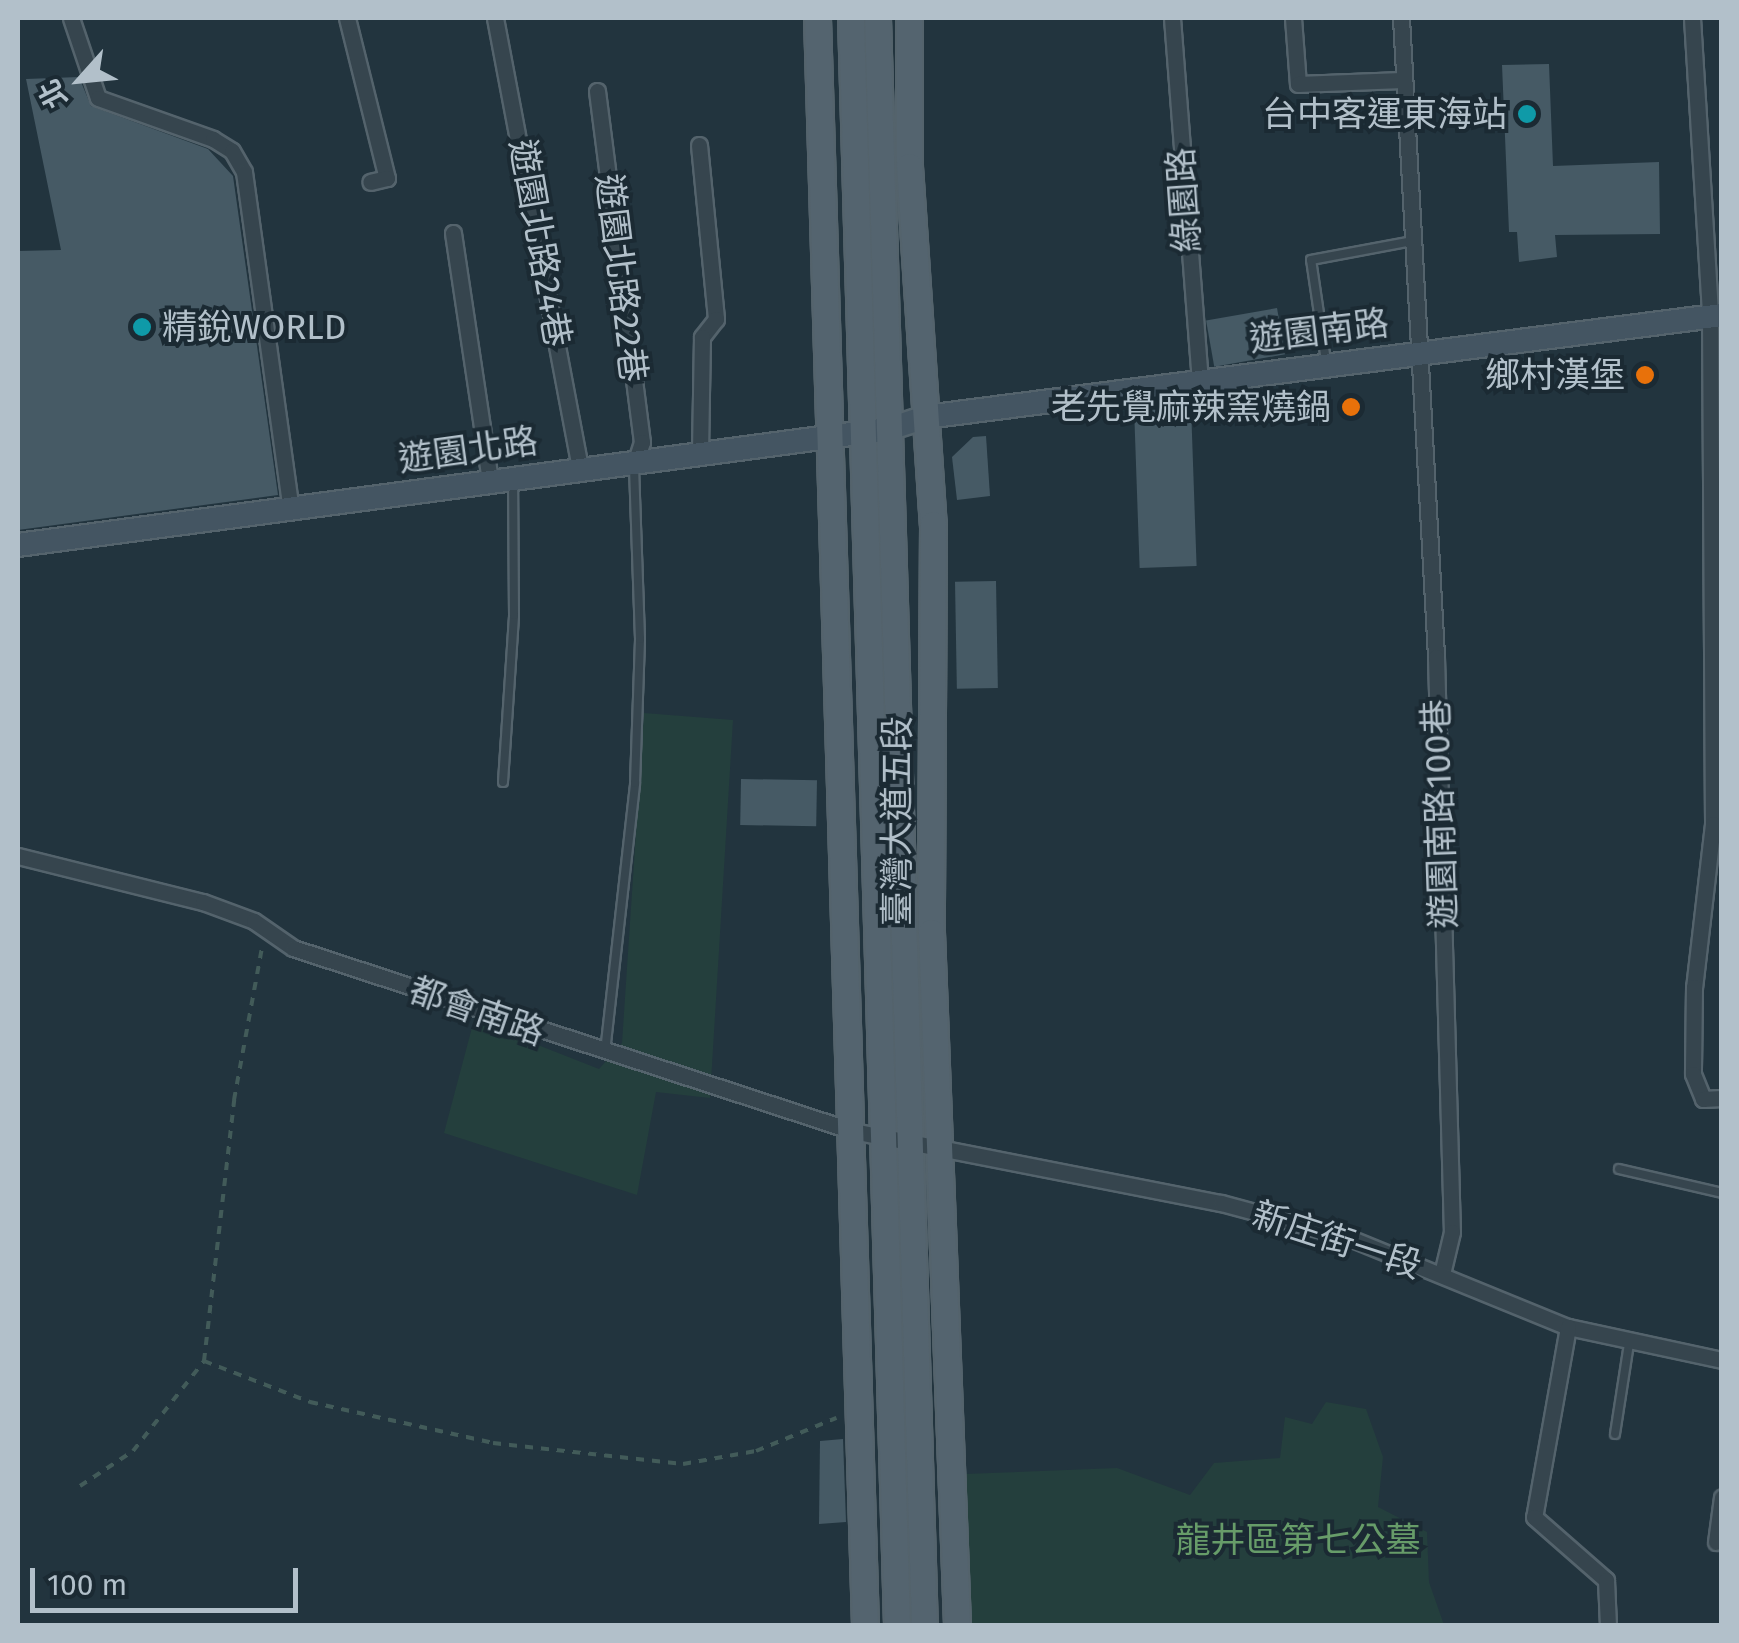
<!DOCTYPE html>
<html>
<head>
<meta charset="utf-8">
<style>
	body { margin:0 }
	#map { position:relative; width:1739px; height:1643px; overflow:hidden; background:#22343e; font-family:"Fira Sans","Noto Sans TC",sans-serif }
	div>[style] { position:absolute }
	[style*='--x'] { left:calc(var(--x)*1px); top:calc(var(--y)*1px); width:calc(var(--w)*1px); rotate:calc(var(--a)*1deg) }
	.green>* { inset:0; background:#243f3d }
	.building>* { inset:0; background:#465a65; transform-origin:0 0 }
	.path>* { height:4px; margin-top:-2px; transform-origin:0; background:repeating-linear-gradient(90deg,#425b59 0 8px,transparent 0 16px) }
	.roads { filter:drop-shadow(2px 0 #54636c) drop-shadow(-2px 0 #54636c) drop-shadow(0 2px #54636c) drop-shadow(0 -2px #54636c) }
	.lane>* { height:8px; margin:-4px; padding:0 4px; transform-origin:4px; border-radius:4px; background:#36454e }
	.street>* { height:15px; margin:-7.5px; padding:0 7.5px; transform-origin:7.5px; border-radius:7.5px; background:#36454e }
	.secondary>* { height:22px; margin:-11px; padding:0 11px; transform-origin:11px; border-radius:11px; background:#445562 }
	.primary>* { height:25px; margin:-12.5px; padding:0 12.5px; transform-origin:12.5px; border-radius:12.5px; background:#54646f }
	.dots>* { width:28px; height:28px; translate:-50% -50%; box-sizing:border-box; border:5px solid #1b2a33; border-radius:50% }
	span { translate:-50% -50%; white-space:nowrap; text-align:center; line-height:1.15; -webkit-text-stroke:8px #1b2a33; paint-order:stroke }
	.poi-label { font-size:35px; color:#b2c0ca }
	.right { translate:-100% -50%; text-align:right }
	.left { translate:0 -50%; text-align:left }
	.street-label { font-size:35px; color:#b2c0ca }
	.park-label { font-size:35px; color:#679c69 }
	.frame { position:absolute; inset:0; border:20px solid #b2c0ca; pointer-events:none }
	.north { position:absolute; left:30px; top:30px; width:100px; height:100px; -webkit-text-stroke:8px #1b2a33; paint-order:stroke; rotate:243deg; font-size:28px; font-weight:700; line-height:40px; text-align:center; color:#b2c0ca }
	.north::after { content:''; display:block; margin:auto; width:35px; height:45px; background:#b2c0ca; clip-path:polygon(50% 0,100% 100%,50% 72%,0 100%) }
	.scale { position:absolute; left:30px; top:1568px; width:268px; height:45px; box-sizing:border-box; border:5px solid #b2c0ca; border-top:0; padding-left:12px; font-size:30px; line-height:35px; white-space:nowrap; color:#b2c0ca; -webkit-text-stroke:8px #1b2a33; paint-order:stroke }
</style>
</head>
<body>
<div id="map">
	<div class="green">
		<div style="clip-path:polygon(644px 713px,733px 720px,710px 1098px,656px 1092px,637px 1195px,444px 1133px,474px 1020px,599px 1069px,622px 1043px)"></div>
		<div style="clip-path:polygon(1326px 1402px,1366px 1409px,1383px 1457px,1378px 1507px,1427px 1532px,1429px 1582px,1444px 1625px,971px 1625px,965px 1474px,1117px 1468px,1190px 1495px,1214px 1463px,1280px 1458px,1285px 1417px,1312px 1424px)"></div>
	</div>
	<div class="building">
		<div style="clip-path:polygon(1549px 64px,1553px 166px,1659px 162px,1660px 234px,1555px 235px,1557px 257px,1519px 262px,1517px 232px,1509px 232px,1502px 65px)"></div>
		<div style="clip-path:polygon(79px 77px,91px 106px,208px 149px,233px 176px,278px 495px,18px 530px,18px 251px,61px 250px,26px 79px)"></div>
		<div style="left:1277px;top:308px;width:47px;height:72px;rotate:80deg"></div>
		<div style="left:1191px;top:406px;width:160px;height:57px;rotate:88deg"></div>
		<div style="clip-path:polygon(986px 436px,990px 496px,957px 500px,952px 457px,973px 437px)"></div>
		<div style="left:996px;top:581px;width:107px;height:41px;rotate:89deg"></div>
		<div style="left:741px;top:779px;width:76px;height:46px;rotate:1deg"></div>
		<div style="clip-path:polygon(843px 1439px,846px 1522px,819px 1524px,820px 1441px)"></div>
	</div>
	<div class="path">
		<div style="--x:204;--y:1361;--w:114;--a:21.1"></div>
		<div style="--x:310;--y:1402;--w:188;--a:12.6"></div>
		<div style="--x:493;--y:1443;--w:191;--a:6.3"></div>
		<div style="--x:683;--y:1464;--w:74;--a:-10.1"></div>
		<div style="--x:756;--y:1451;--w:87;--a:-22.4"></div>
		<div style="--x:80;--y:1486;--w:64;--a:-33.4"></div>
		<div style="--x:133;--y:1451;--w:115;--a:-51.7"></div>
		<div style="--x:204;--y:1361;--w:263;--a:-83.4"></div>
		<div style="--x:234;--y:1100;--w:155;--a:-79.6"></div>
	</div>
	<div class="roads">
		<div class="lane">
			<div style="--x:1326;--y:361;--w:102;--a:-98.4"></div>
			<div style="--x:1311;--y:260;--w:104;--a:-10.6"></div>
			<div style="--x:503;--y:782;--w:167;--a:-86.2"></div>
			<div style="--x:514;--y:615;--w:133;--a:-90.4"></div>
			<div style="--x:605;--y:1052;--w:271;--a:-83.6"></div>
			<div style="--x:635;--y:783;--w:144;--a:-88"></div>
			<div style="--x:640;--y:639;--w:171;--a:-92"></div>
			<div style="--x:1619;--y:1169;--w:106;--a:13.1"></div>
			<div style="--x:1615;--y:1434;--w:91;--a:-81.2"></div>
		</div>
		<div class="street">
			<div style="--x:71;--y:18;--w:84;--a:71.4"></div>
			<div style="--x:98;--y:98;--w:122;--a:19.6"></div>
			<div style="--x:213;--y:139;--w:22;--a:32"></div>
			<div style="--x:232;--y:151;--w:24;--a:60"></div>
			<div style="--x:244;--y:172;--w:340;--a:82.1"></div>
			<div style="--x:347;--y:18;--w:165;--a:76"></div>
			<div style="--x:387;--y:178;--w:17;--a:167"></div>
			<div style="--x:495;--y:18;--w:460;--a:79.3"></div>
			<div style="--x:1172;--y:18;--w:365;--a:85.6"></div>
			<div style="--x:1293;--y:18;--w:66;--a:85.7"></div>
			<div style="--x:1298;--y:84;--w:104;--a:-2.2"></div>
			<div style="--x:1401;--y:18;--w:640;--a:86.86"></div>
			<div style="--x:1436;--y:657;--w:575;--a:88.41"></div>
			<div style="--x:1452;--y:1232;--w:43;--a:103.4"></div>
			<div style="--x:1692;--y:18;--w:299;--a:86.5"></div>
			<div style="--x:1710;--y:316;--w:508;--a:89.66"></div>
			<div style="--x:1713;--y:824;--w:164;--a:96.6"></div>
			<div style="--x:1694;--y:987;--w:87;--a:90.7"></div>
			<div style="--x:1693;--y:1074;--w:27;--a:68"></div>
			<div style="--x:1703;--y:1099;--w:19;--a:-3"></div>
			<div style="--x:597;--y:91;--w:354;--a:82.7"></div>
			<div style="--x:642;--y:442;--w:23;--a:108"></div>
			<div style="--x:699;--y:145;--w:175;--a:84.4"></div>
			<div style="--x:716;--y:319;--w:23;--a:128"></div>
			<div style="--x:702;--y:337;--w:117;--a:91"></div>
			<div style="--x:453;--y:233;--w:252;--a:81.5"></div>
			<div style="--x:18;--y:856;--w:191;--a:14"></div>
			<div style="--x:203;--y:902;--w:54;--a:20.4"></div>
			<div style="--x:254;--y:921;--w:47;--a:34.7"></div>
			<div style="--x:293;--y:948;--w:589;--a:18.1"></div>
			<div style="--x:853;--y:1131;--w:375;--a:11.1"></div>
			<div style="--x:1221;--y:1203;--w:131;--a:15.1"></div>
			<div style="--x:1347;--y:1237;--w:239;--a:22.2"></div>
			<div style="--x:1568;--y:1327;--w:157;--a:12.1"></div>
			<div style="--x:1568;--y:1327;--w:193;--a:100.1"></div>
			<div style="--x:1534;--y:1517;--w:96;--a:41.2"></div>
			<div style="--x:1606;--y:1580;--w:46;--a:87.5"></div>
			<div style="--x:1716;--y:1542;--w:45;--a:-82.4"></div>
		</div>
		<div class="secondary">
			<div style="--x:18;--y:545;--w:879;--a:-7.59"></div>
			<div style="--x:889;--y:429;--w:39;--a:-18"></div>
			<div style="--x:926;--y:417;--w:803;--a:-7.3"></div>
		</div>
		<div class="primary">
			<div style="--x:817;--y:18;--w:1609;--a:88.29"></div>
			<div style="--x:851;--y:18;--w:1609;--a:88.36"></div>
			<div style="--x:877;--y:18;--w:1609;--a:88.33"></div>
			<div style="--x:909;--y:18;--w:148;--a:90"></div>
			<div style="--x:909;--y:166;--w:359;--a:86.2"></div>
			<div style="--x:933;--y:524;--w:408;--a:90.3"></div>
			<div style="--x:931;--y:932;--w:694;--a:87.85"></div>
		</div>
	</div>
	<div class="dots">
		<div style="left:1527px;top:114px;background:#0f9aa8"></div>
		<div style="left:142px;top:327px;background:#0f9aa8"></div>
		<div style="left:1645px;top:375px;background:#e8710a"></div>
		<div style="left:1351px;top:407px;background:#e8710a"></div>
	</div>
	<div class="poi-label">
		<span class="right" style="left:1507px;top:114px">台中客運東海站</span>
		<span class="left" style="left:162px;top:327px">精銳WORLD</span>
		<span class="right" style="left:1625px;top:375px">鄉村漢堡</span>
		<span class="right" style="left:1331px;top:407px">老先覺麻辣窯燒鍋</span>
	</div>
	<div class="street-label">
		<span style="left:1184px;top:200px;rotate:-94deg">綠園路</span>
		<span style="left:540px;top:243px;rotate:80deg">遊園北路24巷</span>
		<span style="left:621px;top:278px;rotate:83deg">遊園北路22巷</span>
		<span style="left:1319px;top:331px;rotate:-7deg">遊園南路</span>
		<span style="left:468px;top:450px;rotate:-8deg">遊園北路</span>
		<span style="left:1440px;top:814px;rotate:-92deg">遊園南路100巷</span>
		<span style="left:897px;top:821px;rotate:-90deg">臺灣大道五段</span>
		<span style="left:477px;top:1011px;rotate:19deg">都會南路</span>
		<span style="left:1337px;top:1240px;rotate:18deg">新庄街一段</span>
	</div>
	<div class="park-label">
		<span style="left:1298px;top:1540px">龍井區第七公墓</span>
	</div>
	<div class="frame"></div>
	<div class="north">北</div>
	<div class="scale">100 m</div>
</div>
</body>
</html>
